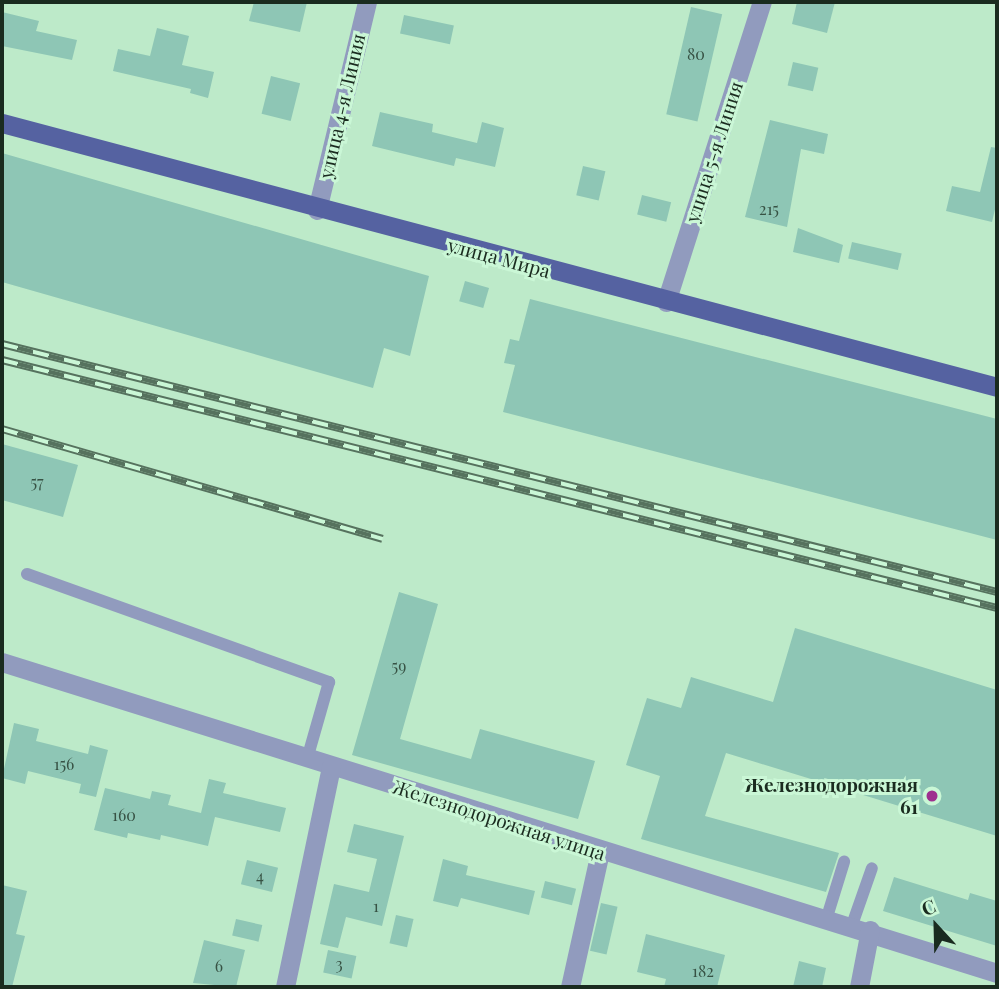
<!DOCTYPE html>
<html>
<head>
<meta charset="utf-8">
<style>
	body { margin:0 }
	#map { position:relative; width:999px; height:989px; overflow:hidden; background:#bdeac9; font-family:"Playfair Display",serif }
	div>[style] { position:absolute }
	[style*='--x'] { left:calc(var(--x)*1px); top:calc(var(--y)*1px); width:calc(var(--w)*1px); rotate:calc(var(--a)*1deg) }
	.building>* { inset:0; background:#8ec6b5; transform-origin:0 0 }
	.service>* { height:12px; margin:-6px; padding:0 6px; transform-origin:6px; border-radius:6px; background:#919bbe }
	.minor>* { height:19px; margin:-9.5px; padding:0 9.5px; transform-origin:9.5px; border-radius:9.5px; background:#919bbe }
	.tertiary>* { height:19px; margin:-9.5px; padding:0 9.5px; transform-origin:9.5px; border-radius:9.5px; background:#919bbe }
	.primary>* { height:19px; margin:-9.5px; padding:0 9.5px; transform-origin:9.5px; border-radius:9.5px; background:#5562a1 }
	.rail>* { height:8px; margin-top:-4px; transform-origin:0; background:repeating-linear-gradient(90deg,#caf7d6 0 16px,#56725e 0 32px); box-sizing:border-box; border-block:2px solid #56725e }
	.dots>* { width:19px; height:19px; translate:-50% -50%; box-sizing:border-box; border:4px solid #caf7d6; border-radius:50% }
	span { translate:-50% -50%; white-space:nowrap; text-align:center; line-height:1.15; -webkit-text-stroke:6px #caf7d6; paint-order:stroke }
	.number-label { font-size:16px; color:#375244 }
	.number-label span { -webkit-text-stroke-width:0 }
	.street-label { font-size:19px; color:#1a2b1f }
	.poi-label { font-size:19px; color:#1a2b1f; font-weight:700 }
	.right { translate:-100% -50%; text-align:right }
	.frame { position:absolute; inset:0; border:4px solid #1a2b1f; pointer-events:none }
	.north { position:absolute; left:901px; top:891px; width:70px; height:70px; -webkit-text-stroke:5px #caf7d6; paint-order:stroke; rotate:338deg; font-size:19px; font-weight:700; line-height:28px; text-align:center; color:#1a2b1f }
	.north::after { content:''; display:block; margin:auto; width:24px; height:32px; background:#1a2b1f; clip-path:polygon(50% 0,100% 100%,50% 72%,0 100%) }
</style>
</head>
<body>
<div id="map">
	<div class="building">
		<div style="clip-path:polygon(254px 2px,307px 2px,300px 32px,249px 21px)"></div>
		<div style="clip-path:polygon(797px 2px,835px 2px,827px 33px,792px 24px)"></div>
		<div style="left:691px;top:7px;width:32px;height:110px;rotate:13deg"></div>
		<div style="clip-path:polygon(2px 12px,39px 21px,36px 31px,77px 40px,72px 60px,2px 46px)"></div>
		<div style="left:404px;top:15px;width:51px;height:19px;rotate:12deg"></div>
		<div style="clip-path:polygon(157px 28px,189px 36px,182px 65px,214px 72px,208px 98px,190px 93px,191px 89px,113px 71px,118px 49px,150px 56px)"></div>
		<div style="left:793px;top:62px;width:26px;height:24px;rotate:13deg"></div>
		<div style="left:271px;top:76px;width:30px;height:39px;rotate:14deg"></div>
		<div style="clip-path:polygon(380px 112px,433px 124px,432px 132px,477px 143px,482px 122px,504px 128px,495px 167px,456px 158px,454px 166px,372px 146px)"></div>
		<div style="clip-path:polygon(770px 120px,828px 134px,824px 154px,801px 149px,787px 227px,745px 217px)"></div>
		<div style="clip-path:polygon(991px 147px,997px 148px,997px 201px,992px 222px,946px 211px,952px 186px,980px 192px)"></div>
		<div style="clip-path:polygon(2px 153px,429px 276px,410px 356px,384px 348px,373px 388px,2px 282px)"></div>
		<div style="left:583px;top:166px;width:23px;height:30px;rotate:13deg"></div>
		<div style="left:642px;top:195px;width:30px;height:20px;rotate:14deg"></div>
		<div style="clip-path:polygon(798px 228px,843px 245px,839px 263px,793px 252px)"></div>
		<div style="left:852px;top:242px;width:51px;height:17px;rotate:13deg"></div>
		<div style="left:465px;top:281px;width:25px;height:21px;rotate:16deg"></div>
		<div style="clip-path:polygon(530px 299px,997px 419px,997px 540px,503px 412px,515px 365px,504px 363px,510px 339px,519px 341px)"></div>
		<div style="clip-path:polygon(2px 444px,78px 465px,63px 517px,2px 500px)"></div>
		<div style="clip-path:polygon(399px 592px,438px 604px,400px 739px,471px 759px,480px 729px,595px 761px,578px 819px,352px 755px)"></div>
		<div style="clip-path:polygon(795px 628px,997px 690px,997px 836px,726px 753px,705px 816px,839px 853px,826px 892px,641px 839px,660px 776px,626px 765px,647px 698px,681px 708px,691px 677px,773px 702px)"></div>
		<div style="clip-path:polygon(14px 723px,39px 729px,36px 741px,88px 754px,90px 745px,108px 750px,96px 797px,79px 793px,81px 784px,28px 771px,25px 784px,2px 778px)"></div>
		<div style="clip-path:polygon(209px 779px,226px 783px,223px 793px,286px 808px,280px 832px,215px 817px,208px 846px,161px 835px,160px 840px,128px 833px,127px 838px,94px 830px,105px 788px,150px 799px,152px 791px,171px 795px,168px 805px,201px 813px)"></div>
		<div style="clip-path:polygon(354px 824px,404px 836px,382px 926px,346px 917px,338px 948px,320px 944px,334px 884px,369px 892px,377px 859px,347px 852px)"></div>
		<div style="clip-path:polygon(443px 859px,468px 866px,466px 875px,535px 891px,529px 915px,461px 898px,458px 907px,433px 901px)"></div>
		<div style="left:247px;top:860px;width:32px;height:25px;rotate:14deg"></div>
		<div style="clip-path:polygon(894px 877px,968px 900px,970px 893px,997px 901px,997px 946px,883px 911px)"></div>
		<div style="left:545px;top:881px;width:32px;height:17px;rotate:14deg"></div>
		<div style="clip-path:polygon(2px 885px,27px 891px,16px 934px,25px 936px,12px 987px,2px 987px)"></div>
		<div style="left:601px;top:903px;width:17px;height:49px;rotate:13deg"></div>
		<div style="left:396px;top:915px;width:18px;height:29px;rotate:13deg"></div>
		<div style="left:236px;top:919px;width:27px;height:17px;rotate:13deg"></div>
		<div style="clip-path:polygon(646px 934px,725px 955px,717px 987px,664px 987px,666px 979px,637px 972px)"></div>
		<div style="clip-path:polygon(204px 940px,245px 950px,236px 987px,193px 983px)"></div>
		<div style="left:328px;top:950px;width:29px;height:23px;rotate:12deg"></div>
		<div style="clip-path:polygon(799px 961px,826px 968px,822px 987px,793px 987px)"></div>
	</div>
	<div class="service">
		<div style="--x:27;--y:574;--w:321;--a:19.7"></div>
		<div style="--x:329;--y:682;--w:80;--a:105.9"></div>
		<div style="--x:827;--y:917;--w:58;--a:-72.8"></div>
		<div style="--x:852;--y:925;--w:60;--a:-70.7"></div>
	</div>
	<div class="minor">
		<div style="--x:317;--y:210;--w:214;--a:-76.5"></div>
		<div style="--x:666;--y:302;--w:315;--a:-72.3"></div>
		<div style="--x:2;--y:662;--w:1042;--a:17.36"></div>
		<div style="--x:285;--y:987;--w:226;--a:-78.2"></div>
		<div style="--x:570;--y:987;--w:138;--a:-77.5"></div>
	</div>
	<div class="tertiary">
		<div style="--x:859;--y:987;--w:58;--a:-79.1"></div>
	</div>
	<div class="primary">
		<div style="--x:2;--y:123;--w:1029;--a:14.86"></div>
	</div>
	<div class="rail">
		<div style="--x:2;--y:344;--w:1025;--a:14"></div>
		<div style="--x:2;--y:360;--w:1025;--a:14"></div>
		<div style="--x:2;--y:429;--w:396;--a:16.1"></div>
	</div>
	<div class="dots">
		<div style="left:932px;top:796px;background:#9e308f"></div>
	</div>
	<div class="number-label">
		<span style="left:696px;top:54px">80</span>
		<span style="left:769px;top:209px">215</span>
		<span style="left:37px;top:482px">57</span>
		<span style="left:399px;top:666px">59</span>
		<span style="left:64px;top:764px">156</span>
		<span style="left:124px;top:815px">160</span>
		<span style="left:260px;top:876px">4</span>
		<span style="left:376px;top:906px">1</span>
		<span style="left:339px;top:964px">3</span>
		<span style="left:219px;top:966px">6</span>
		<span style="left:703px;top:971px">182</span>
	</div>
	<div class="street-label">
		<span style="left:342px;top:106px;rotate:-77deg">улица 4-я Линия</span>
		<span style="left:714px;top:152px;rotate:-72deg">улица 5-я Линия</span>
		<span style="left:499px;top:258px;rotate:15deg">улица Мира</span>
		<span style="left:499px;top:820px;rotate:18deg">Железнодорожная улица</span>
	</div>
	<div class="poi-label">
		<span class="right" style="left:918px;top:796px">Железнодорожная<br>61</span>
	</div>
	<div class="frame"></div>
	<div class="north">С</div>
</div>
</body>
</html>
